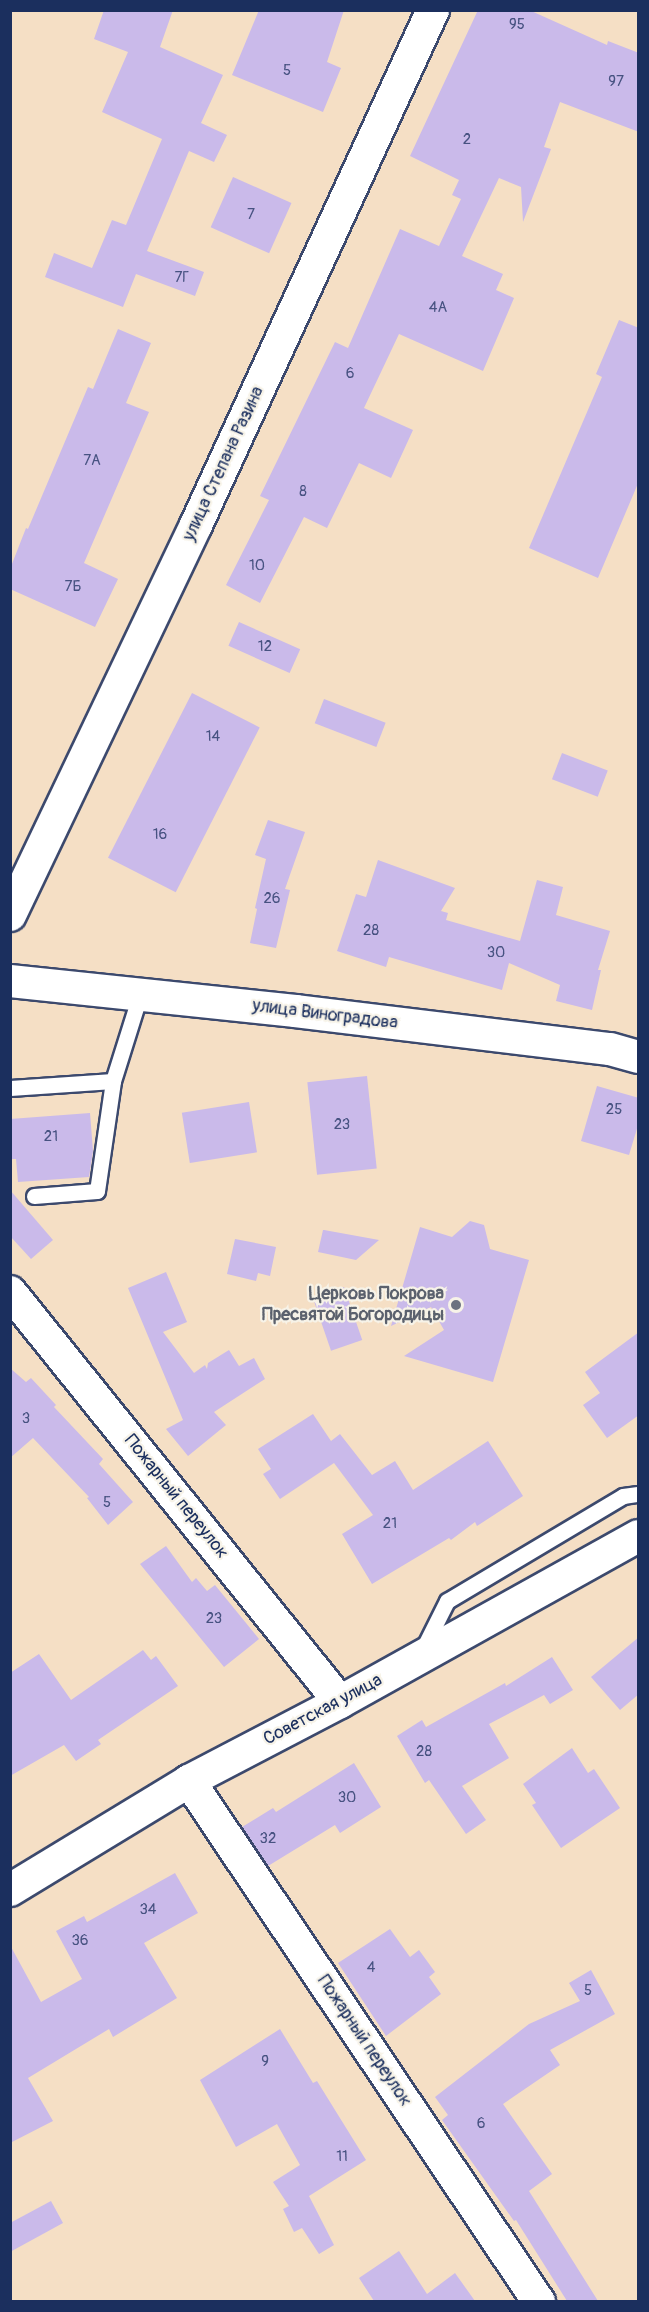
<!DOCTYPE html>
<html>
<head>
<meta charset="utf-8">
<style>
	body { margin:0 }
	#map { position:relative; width:649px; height:2312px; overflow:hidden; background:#f5dfc5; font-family:Pangolin,sans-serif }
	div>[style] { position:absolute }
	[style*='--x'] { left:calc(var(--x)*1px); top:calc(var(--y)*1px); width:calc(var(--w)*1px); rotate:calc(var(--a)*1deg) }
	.building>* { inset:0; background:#cabaea; transform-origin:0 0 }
	.roads { filter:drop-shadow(2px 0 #3c496d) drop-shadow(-2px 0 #3c496d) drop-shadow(0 2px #3c496d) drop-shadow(0 -2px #3c496d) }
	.service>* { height:15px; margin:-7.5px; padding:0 7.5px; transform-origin:7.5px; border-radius:7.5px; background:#fff }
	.minor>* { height:32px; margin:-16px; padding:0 16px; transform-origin:16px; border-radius:16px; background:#fff }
	.dots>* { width:16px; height:16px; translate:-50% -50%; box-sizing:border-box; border:3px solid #f7f3e8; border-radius:50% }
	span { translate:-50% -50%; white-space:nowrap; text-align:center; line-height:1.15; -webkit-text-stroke:4.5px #f7f3e8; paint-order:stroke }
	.number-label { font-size:15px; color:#475281 }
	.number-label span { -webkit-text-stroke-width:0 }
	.street-label { font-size:18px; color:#1b2f5e }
	.worship-label { font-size:18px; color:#5b616d; font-weight:700 }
	.right { translate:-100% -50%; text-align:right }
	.frame { position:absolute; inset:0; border:12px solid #1b2f5e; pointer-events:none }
</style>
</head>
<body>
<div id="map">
	<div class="building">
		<div style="clip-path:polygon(104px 10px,173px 10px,160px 47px,223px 75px,201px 123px,227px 135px,214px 162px,189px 151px,147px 251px,204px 272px,195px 296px,136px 274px,123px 307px,45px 277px,54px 253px,92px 268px,112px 220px,126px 225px,162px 139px,102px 112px,128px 52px,94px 39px)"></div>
		<div style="clip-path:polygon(259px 10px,344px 10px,327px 62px,341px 68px,323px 112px,232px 75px)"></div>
		<div style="clip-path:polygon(478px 10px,529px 10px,607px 45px,608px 41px,639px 53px,639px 132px,560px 102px,544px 147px,551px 149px,523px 222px,521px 187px,499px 178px,462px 256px,503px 274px,496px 290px,514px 298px,483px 371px,399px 334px,364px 408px,413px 430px,391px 478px,359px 463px,327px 528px,304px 517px,260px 603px,226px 585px,269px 500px,260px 496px,335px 342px,348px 348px,400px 229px,439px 246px,461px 199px,452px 195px,459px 180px,410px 156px)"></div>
		<div style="left:233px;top:177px;width:64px;height:55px;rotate:24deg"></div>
		<div style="clip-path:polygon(619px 320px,639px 328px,639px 481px,598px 578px,529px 548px,602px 377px,596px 374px)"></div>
		<div style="clip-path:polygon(118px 329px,151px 343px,126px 403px,149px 412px,84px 563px,118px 579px,95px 627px,10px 589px,10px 569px,26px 528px,28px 529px,88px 387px,93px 389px)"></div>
		<div style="left:239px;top:622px;width:67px;height:26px;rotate:24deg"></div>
		<div style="left:192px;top:693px;width:76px;height:185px;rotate:27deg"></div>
		<div style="left:324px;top:699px;width:66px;height:26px;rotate:21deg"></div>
		<div style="left:562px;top:753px;width:49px;height:28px;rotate:21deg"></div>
		<div style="clip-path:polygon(268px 820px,305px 832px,285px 889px,290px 890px,276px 948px,250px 943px,257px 909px,255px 908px,266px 859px,255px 855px)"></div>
		<div style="clip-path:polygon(378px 860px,455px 888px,441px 911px,448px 913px,446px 920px,520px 941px,537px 880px,563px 887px,556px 915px,610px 931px,598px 970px,601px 970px,592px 1010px,556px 1001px,560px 985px,509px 963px,502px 990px,389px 957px,386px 967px,337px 951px,356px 894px,366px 897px)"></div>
		<div style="left:367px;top:1076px;width:93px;height:60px;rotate:84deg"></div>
		<div style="clip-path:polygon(597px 1086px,639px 1098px,639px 1122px,629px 1155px,581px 1141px)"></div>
		<div style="left:249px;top:1102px;width:51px;height:68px;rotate:81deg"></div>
		<div style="clip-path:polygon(90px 1113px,93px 1151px,89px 1177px,18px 1182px,16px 1159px,10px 1159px,10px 1119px)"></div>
		<div style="clip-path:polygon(10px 1190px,53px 1240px,31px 1259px,10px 1236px)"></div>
		<div style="clip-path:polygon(470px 1221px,484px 1225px,490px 1249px,529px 1260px,493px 1382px,404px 1356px,444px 1330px,431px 1307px,391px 1326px,420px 1227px,452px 1237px)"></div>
		<div style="clip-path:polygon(323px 1230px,324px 1230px,379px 1240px,356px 1260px,318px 1252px)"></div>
		<div style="clip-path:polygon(235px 1239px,276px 1247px,270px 1276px,258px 1273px,256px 1281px,227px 1274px)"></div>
		<div style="clip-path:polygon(166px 1272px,187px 1322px,163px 1332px,194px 1373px,205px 1365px,207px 1369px,208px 1363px,229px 1350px,239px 1366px,254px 1358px,265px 1379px,214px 1412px,226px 1425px,188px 1456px,166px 1429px,183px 1420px,128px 1288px)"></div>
		<div style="left:344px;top:1287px;width:56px;height:33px;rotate:71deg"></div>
		<div style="clip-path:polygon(639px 1332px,639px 1415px,607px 1438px,583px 1405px,600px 1393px,585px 1372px)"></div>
		<div style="clip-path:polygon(10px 1368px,26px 1382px,31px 1378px,56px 1405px,54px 1407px,103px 1459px,99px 1464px,133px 1502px,108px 1525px,87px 1498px,89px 1497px,33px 1438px,10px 1458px)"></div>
		<div style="clip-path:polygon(313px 1414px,331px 1441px,340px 1434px,372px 1475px,395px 1461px,413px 1490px,488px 1441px,523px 1496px,477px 1526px,475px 1522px,451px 1540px,449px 1538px,372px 1584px,342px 1534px,373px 1515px,334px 1463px,280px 1499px,263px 1474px,271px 1469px,258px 1449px)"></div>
		<div style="clip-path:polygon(166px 1546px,192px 1582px,196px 1578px,207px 1591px,215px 1585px,259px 1639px,224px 1667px,140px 1564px)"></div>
		<div style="clip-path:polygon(639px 1637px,639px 1694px,620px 1710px,591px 1677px)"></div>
		<div style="clip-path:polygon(143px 1650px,151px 1660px,156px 1656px,178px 1686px,98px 1740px,101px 1744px,76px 1761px,64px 1745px,10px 1776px,10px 1673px,39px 1654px,71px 1700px)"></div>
		<div style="clip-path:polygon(552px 1657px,573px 1690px,550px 1704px,544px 1695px,489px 1724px,509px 1758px,462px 1786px,486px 1820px,466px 1834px,429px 1780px,425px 1783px,397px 1736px,422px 1720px,426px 1727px,505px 1683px,506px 1686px)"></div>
		<div style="clip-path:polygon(572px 1748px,588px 1773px,594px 1769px,620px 1808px,561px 1848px,532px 1805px,536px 1803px,523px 1784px)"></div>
		<div style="clip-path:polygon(354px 1763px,381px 1807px,340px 1833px,335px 1825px,268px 1866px,242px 1827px,273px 1808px,276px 1812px)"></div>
		<div style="clip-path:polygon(175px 1873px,198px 1913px,144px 1943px,177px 1998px,113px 2037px,109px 2029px,28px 2078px,53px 2121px,10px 2143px,10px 1945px,41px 2002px,82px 1979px,56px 1931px,84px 1916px,87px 1922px)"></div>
		<div style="clip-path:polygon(390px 1929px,410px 1957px,419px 1950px,435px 1972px,429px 1977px,441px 1994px,386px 2036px,338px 1963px)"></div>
		<div style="clip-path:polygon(591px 1970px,615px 2014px,550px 2050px,560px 2065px,503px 2104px,552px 2174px,529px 2191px,598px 2301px,567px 2301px,516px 2220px,514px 2221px,442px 2120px,448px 2115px,435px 2097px,529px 2024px,580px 2001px,569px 1983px)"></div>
		<div style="clip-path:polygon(280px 2029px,313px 2083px,317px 2081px,366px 2160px,309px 2196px,334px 2245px,319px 2254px,302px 2228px,294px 2232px,283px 2209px,289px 2206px,273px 2182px,300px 2165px,277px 2124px,236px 2147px,200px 2080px)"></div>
		<div style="clip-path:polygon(51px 2201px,63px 2223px,10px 2252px,10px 2223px)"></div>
		<div style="clip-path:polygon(399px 2251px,427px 2294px,455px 2273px,475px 2301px,374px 2301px,359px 2278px)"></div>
	</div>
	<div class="roads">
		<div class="service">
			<div style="--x:10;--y:1088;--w:103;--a:-3.9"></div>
			<div style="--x:113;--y:1081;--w:90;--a:-72.6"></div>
			<div style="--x:34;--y:1196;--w:63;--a:-4.5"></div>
			<div style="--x:97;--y:1191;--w:111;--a:-81.7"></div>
			<div style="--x:422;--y:1651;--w:56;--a:-63.4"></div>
			<div style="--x:447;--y:1601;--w:205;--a:-30.8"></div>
			<div style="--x:623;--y:1496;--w:15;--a:-8"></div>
		</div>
		<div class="minor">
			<div style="--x:10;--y:915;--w:432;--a:-64.5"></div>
			<div style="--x:196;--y:525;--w:567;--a:-65.29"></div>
			<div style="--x:10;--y:981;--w:287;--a:6"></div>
			<div style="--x:295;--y:1011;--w:317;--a:6.9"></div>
			<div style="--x:610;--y:1049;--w:29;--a:16"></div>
			<div style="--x:10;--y:1292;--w:526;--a:51.17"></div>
			<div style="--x:189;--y:1781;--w:628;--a:56.11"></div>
			<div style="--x:10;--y:1890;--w:210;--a:-31.3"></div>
			<div style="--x:189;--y:1781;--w:170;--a:-27.6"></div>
			<div style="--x:340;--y:1702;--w:341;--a:-29.1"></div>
		</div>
	</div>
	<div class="dots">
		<div style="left:456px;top:1305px;background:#6b7280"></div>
	</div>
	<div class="number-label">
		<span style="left:517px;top:25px">95</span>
		<span style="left:287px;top:71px">5</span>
		<span style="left:616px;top:82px">97</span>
		<span style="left:467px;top:140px">2</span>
		<span style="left:251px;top:215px">7</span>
		<span style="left:182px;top:278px">7Г</span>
		<span style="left:438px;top:308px">4А</span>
		<span style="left:350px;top:374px">6</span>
		<span style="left:92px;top:461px">7А</span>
		<span style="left:303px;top:492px">8</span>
		<span style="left:257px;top:566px">10</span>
		<span style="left:73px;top:587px">7Б</span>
		<span style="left:265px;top:647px">12</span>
		<span style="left:213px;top:737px">14</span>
		<span style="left:160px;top:835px">16</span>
		<span style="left:272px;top:899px">26</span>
		<span style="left:371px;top:931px">28</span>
		<span style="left:496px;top:953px">30</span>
		<span style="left:614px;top:1110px">25</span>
		<span style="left:342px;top:1125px">23</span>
		<span style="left:51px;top:1137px">21</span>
		<span style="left:26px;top:1419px">3</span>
		<span style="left:107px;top:1503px">5</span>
		<span style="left:390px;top:1524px">21</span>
		<span style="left:214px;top:1619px">23</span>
		<span style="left:424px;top:1752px">28</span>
		<span style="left:347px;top:1798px">30</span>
		<span style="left:268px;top:1839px">32</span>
		<span style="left:148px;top:1910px">34</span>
		<span style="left:80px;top:1941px">36</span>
		<span style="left:371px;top:1968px">4</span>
		<span style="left:588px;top:1991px">5</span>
		<span style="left:265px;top:2062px">9</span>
		<span style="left:481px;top:2124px">6</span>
		<span style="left:342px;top:2157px">11</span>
	</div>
	<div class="street-label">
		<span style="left:224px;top:464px;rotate:-65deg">улица Степана Разина</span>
		<span style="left:325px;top:1015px;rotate:7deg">улица Виноградова</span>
		<span style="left:176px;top:1497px;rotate:51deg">Пожарный переулок</span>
		<span style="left:323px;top:1710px;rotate:-28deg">Советская улица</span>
		<span style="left:364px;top:2041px;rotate:56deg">Пожарный переулок</span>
	</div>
	<div class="worship-label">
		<span class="right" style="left:444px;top:1305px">Церковь Покрова<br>Пресвятой Богородицы</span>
	</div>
	<div class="frame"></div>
</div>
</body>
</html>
